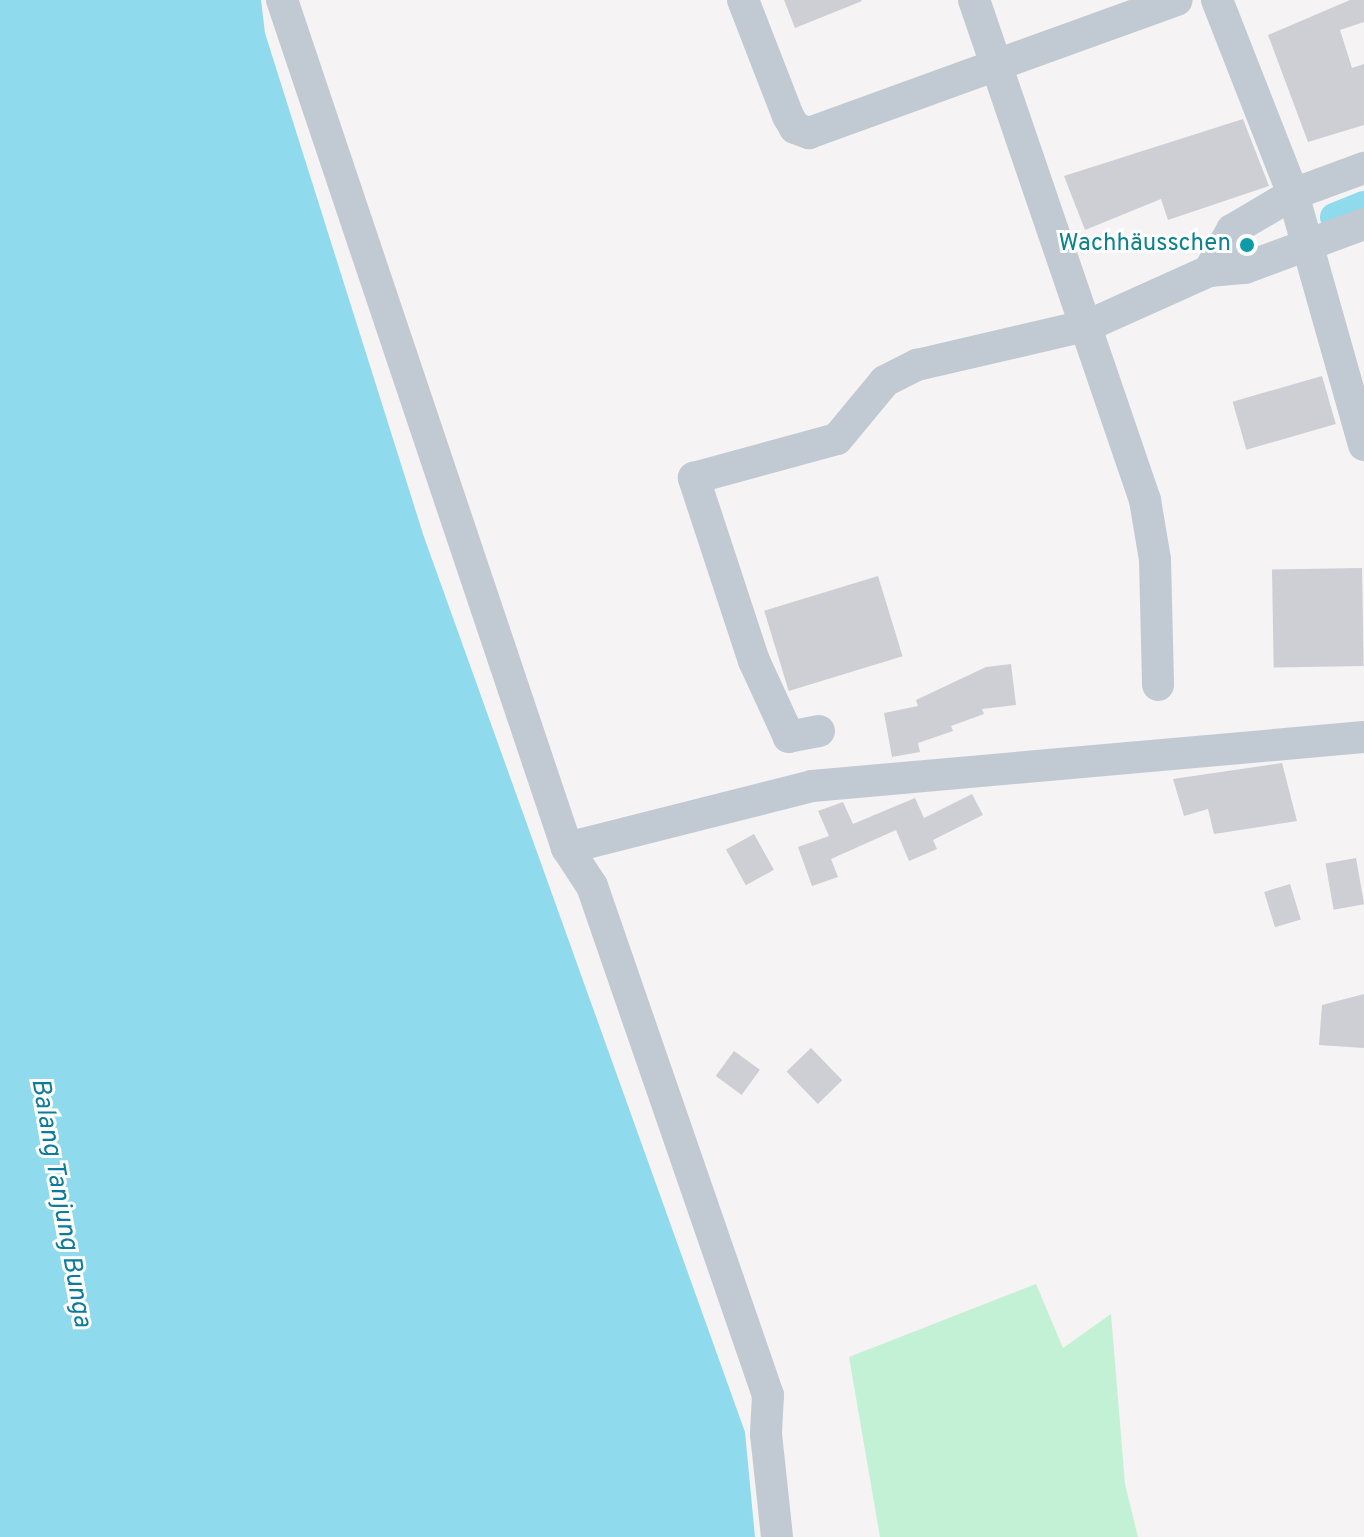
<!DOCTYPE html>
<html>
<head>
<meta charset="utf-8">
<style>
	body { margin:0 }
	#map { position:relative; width:1364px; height:1537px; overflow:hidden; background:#f5f3f3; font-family:Overpass,sans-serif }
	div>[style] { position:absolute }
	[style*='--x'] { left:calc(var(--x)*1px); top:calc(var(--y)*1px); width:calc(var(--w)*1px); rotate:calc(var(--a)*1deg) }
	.green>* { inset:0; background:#c3f1d5 }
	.water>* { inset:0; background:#90daee }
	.canal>* { height:28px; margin:-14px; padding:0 14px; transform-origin:14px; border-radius:14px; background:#90daee }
	.building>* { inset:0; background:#cdcfd5; transform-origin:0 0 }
	.street>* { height:32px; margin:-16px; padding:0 16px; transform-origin:16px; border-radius:16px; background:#c1cad2 }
	.dots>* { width:22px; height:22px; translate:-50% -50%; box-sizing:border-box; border:4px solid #fff; border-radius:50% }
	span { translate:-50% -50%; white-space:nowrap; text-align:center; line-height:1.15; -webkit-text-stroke:6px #fff; paint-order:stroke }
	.culture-label { font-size:24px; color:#0d838f }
	.right { translate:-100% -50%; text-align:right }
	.water-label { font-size:26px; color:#0c7c9b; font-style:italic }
</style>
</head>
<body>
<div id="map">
	<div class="green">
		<div style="clip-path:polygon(1036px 1284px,1063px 1348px,1111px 1314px,1125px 1484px,1138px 1537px,880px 1537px,849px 1357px)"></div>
	</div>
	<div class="water">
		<div style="clip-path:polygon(0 0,261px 0,265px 33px,424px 537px,745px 1432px,755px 1537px,0 1537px)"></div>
	</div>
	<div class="canal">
		<div style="--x:1334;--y:217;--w:32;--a:-22"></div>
	</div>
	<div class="building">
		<div style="clip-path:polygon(784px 0,861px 0,862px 1px,795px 28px)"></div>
		<div style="clip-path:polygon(1350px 0,1364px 0,1364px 22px,1340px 30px,1352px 68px,1364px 64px,1364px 125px,1308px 142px,1268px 35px)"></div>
		<div style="clip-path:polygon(1243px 119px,1269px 186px,1168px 220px,1161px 199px,1085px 230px,1064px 176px)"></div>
		<div style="left:1322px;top:376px;width:50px;height:93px;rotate:74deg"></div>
		<div style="left:1362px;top:568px;width:98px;height:90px;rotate:89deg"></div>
		<div style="left:878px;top:576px;width:84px;height:119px;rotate:73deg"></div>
		<div style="clip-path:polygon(1011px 664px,1016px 705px,982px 709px,984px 714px,951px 726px,953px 731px,918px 743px,920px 752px,892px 757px,884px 713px,918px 706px,916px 700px,986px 667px)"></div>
		<div style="clip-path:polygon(1282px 763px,1297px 821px,1214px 834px,1208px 809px,1184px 816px,1173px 779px)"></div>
		<div style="clip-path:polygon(972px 794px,983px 815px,933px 840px,937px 849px,909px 861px,896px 830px,831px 859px,838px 877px,812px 886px,798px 847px,829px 836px,818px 811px,843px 802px,853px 824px,915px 798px,924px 818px)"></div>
		<div style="left:754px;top:834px;width:41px;height:32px;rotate:61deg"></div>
		<div style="left:1356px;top:858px;width:47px;height:31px;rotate:80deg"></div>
		<div style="left:1290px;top:884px;width:37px;height:27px;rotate:73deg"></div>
		<div style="clip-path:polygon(1364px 994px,1364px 1048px,1319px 1045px,1322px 1005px)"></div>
		<div style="left:811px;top:1048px;width:45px;height:34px;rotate:46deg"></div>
		<div style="left:734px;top:1051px;width:32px;height:31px;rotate:36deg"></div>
	</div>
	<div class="street">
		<div style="--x:282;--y:0;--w:895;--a:71.42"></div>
		<div style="--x:567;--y:848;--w:45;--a:56.7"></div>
		<div style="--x:592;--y:886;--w:539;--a:70.93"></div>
		<div style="--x:768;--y:1395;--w:39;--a:93"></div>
		<div style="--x:766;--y:1434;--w:104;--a:83.9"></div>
		<div style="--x:743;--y:0;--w:124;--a:68.8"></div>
		<div style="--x:788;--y:116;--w:14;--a:60"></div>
		<div style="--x:795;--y:128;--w:15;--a:20"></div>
		<div style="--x:809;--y:133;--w:391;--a:-19.9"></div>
		<div style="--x:974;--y:0;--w:528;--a:71.12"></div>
		<div style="--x:1145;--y:500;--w:61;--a:80.5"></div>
		<div style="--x:1155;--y:560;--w:125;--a:88.6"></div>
		<div style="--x:1217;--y:0;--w:208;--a:68.6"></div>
		<div style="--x:1293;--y:194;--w:261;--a:74.2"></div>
		<div style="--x:1209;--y:271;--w:47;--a:-60.7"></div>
		<div style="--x:1232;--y:230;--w:71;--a:-30.5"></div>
		<div style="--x:1293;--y:194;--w:76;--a:-20.1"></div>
		<div style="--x:819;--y:731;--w:31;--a:169"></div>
		<div style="--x:789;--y:737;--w:84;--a:-114.7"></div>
		<div style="--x:754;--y:661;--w:193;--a:-108.2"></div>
		<div style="--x:694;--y:478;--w:148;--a:-15.3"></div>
		<div style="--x:837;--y:439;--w:75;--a:-50.4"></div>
		<div style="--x:885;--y:381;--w:36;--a:-27"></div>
		<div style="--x:917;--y:365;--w:177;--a:-13.1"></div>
		<div style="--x:1089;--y:325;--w:132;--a:-24.2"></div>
		<div style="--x:1209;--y:271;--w:36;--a:-5"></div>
		<div style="--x:1245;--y:268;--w:127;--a:-20.3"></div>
		<div style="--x:567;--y:848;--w:253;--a:-14.2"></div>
		<div style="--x:812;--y:786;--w:554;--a:-5.07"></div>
	</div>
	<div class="dots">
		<div style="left:1247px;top:245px;background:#0f9aa8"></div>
	</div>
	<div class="culture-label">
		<span class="right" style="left:1231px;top:245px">Wachhäusschen</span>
	</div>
	<div class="water-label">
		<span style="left:60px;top:1203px;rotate:80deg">Balang Tanjung Bunga</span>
	</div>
</div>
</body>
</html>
